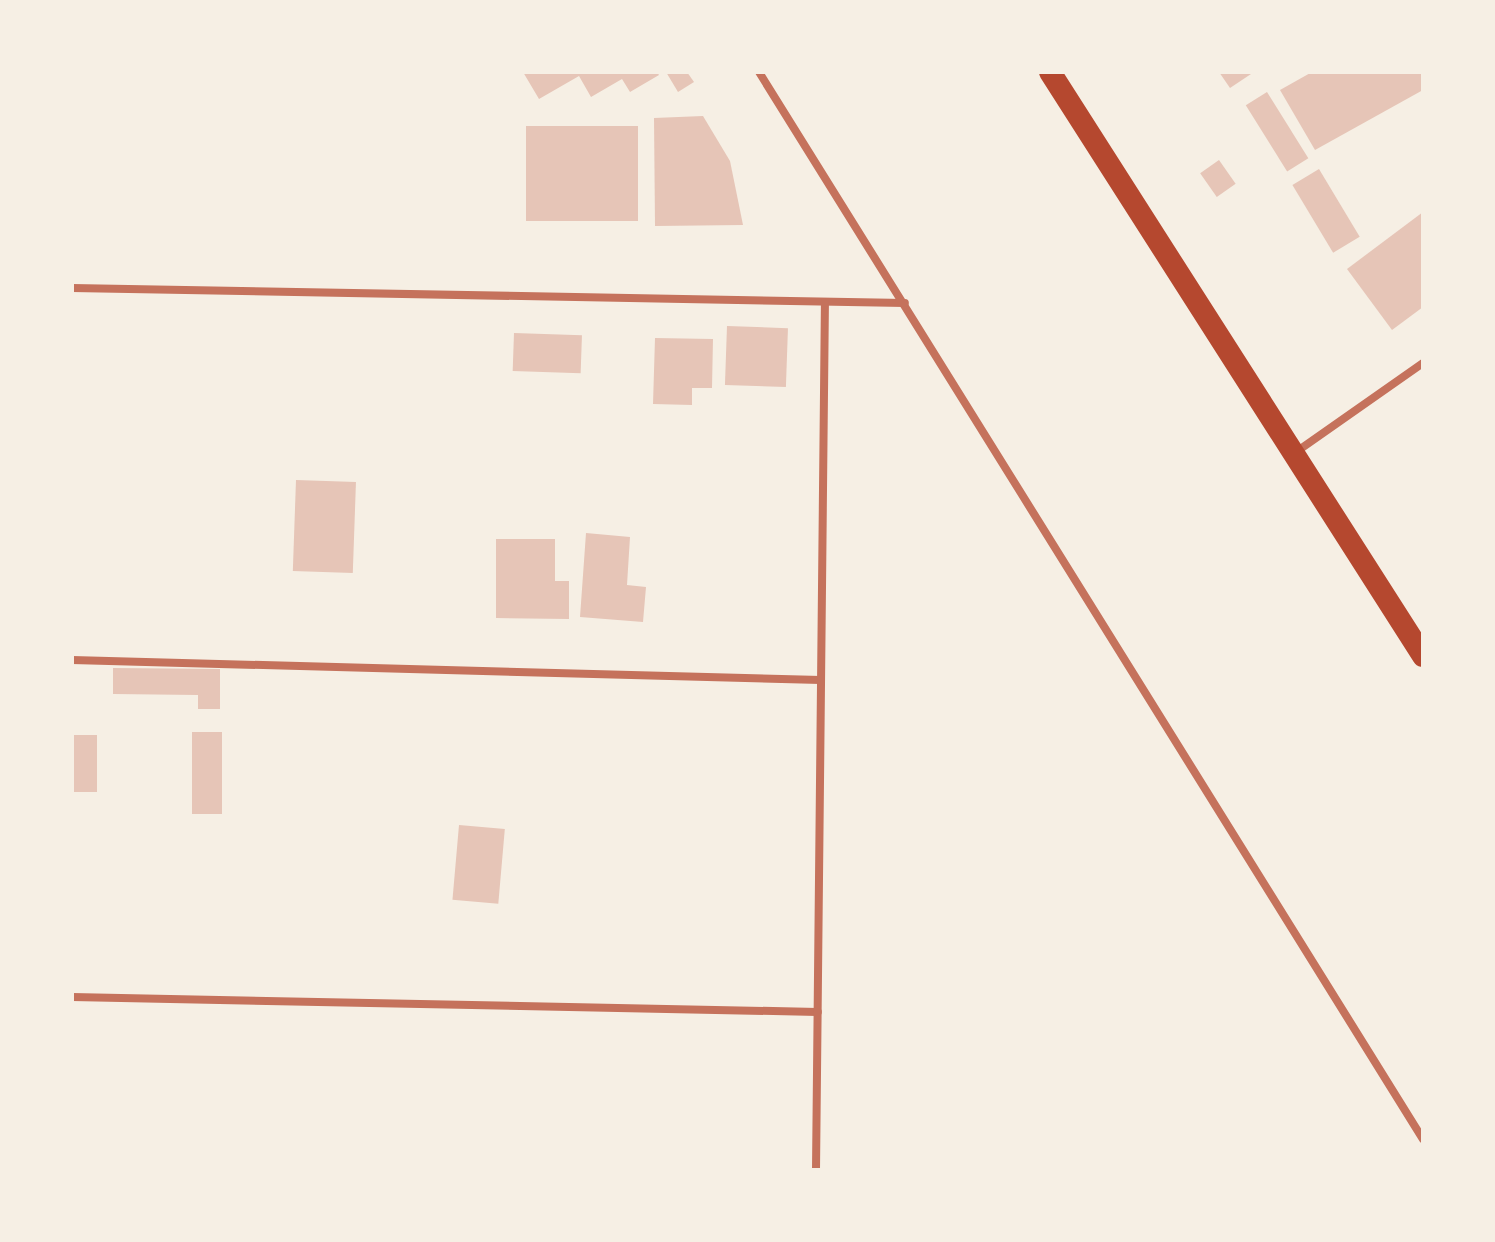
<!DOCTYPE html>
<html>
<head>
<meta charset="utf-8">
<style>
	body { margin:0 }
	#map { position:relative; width:1495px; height:1242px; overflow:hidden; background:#f6efe4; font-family:"Space Grotesk",sans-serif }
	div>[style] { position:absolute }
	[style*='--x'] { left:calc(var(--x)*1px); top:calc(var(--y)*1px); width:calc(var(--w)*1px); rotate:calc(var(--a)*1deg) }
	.building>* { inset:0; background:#e6c5b7; transform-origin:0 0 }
	.minor>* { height:8px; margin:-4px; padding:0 4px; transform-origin:4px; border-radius:4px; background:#c5725c }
	.trunk>* { height:22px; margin:-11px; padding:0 11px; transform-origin:11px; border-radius:11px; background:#b5482f }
	span { translate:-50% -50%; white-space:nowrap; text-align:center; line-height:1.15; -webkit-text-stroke:8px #f6efe4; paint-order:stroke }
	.frame { position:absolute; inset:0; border:74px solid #f6efe4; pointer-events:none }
</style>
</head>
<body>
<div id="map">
	<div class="building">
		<div style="clip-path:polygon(523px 72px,657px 72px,659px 75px,630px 92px,622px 79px,591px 97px,579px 76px,539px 99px)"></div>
		<div style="clip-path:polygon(666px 72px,687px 72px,694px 82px,678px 92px)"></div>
		<div style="clip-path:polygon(1219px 72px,1254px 72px,1230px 88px)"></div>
		<div style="clip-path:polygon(1312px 72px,1423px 72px,1423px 90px,1315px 150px,1280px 90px)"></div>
		<div style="left:1267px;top:92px;width:78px;height:25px;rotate:58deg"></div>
		<div style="clip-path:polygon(703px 116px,730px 161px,743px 225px,655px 226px,654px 118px)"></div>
		<div style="left:526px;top:126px;width:112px;height:95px"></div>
		<div style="left:1219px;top:160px;width:29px;height:23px;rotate:55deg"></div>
		<div style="left:1319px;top:169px;width:79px;height:31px;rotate:59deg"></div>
		<div style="clip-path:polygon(1423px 212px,1423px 307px,1392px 330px,1347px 269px)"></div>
		<div style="left:727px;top:326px;width:61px;height:59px;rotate:2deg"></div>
		<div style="left:514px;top:333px;width:68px;height:38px;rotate:2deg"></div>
		<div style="clip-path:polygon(655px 338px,713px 339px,712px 388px,692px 388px,692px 405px,653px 404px)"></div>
		<div style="left:296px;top:480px;width:60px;height:91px;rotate:2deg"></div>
		<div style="clip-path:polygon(586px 533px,630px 537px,627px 585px,646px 587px,643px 622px,580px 617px)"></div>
		<div style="clip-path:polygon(496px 539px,555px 539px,555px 581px,569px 581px,569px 619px,496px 618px)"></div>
		<div style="clip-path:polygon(113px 668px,220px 669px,220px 709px,198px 709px,198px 695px,113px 694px)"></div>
		<div style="left:192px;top:732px;width:30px;height:82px"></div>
		<div style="left:72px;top:735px;width:25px;height:57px"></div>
		<div style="left:459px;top:825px;width:46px;height:75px;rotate:5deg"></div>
	</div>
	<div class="minor">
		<div style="--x:759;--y:72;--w:1257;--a:58.11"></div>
		<div style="--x:72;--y:288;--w:833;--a:1.03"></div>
		<div style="--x:1296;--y:452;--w:155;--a:-35"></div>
		<div style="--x:72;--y:660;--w:749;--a:1.53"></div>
		<div style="--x:72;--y:997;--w:746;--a:1.15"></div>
		<div style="--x:816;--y:1170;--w:868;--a:-89.41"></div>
	</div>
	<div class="trunk">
		<div style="--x:1050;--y:72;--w:693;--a:57.43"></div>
	</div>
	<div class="frame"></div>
</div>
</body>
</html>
